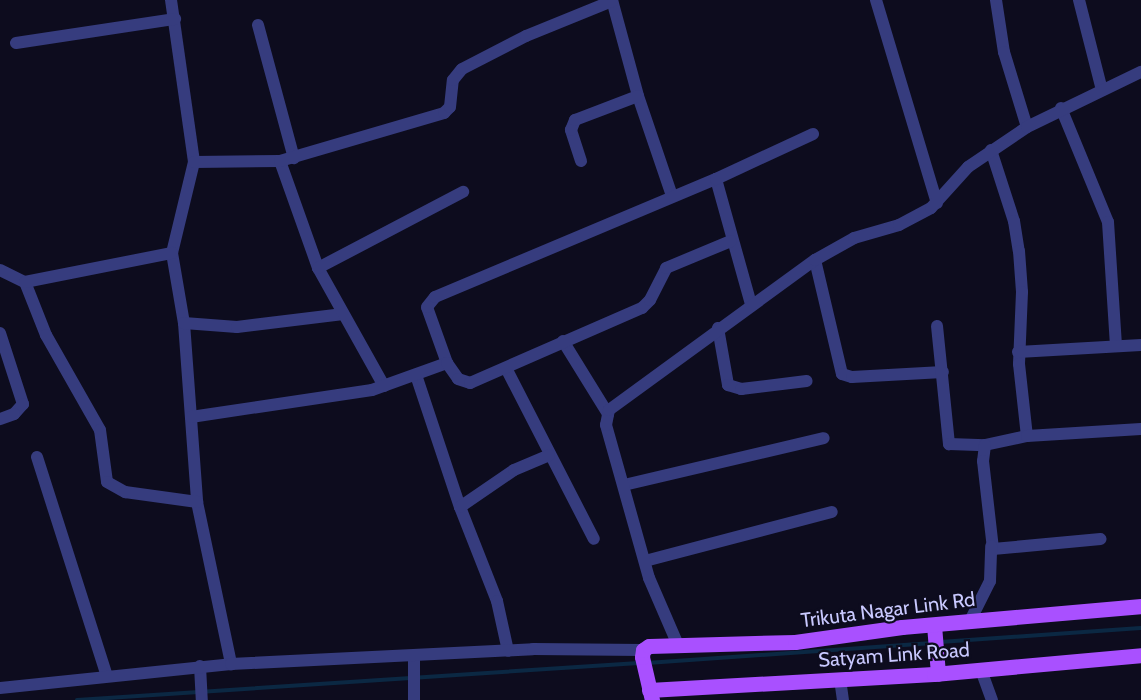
<!DOCTYPE html>
<html>
<head>
<meta charset="utf-8">
<style>
	body { margin:0 }
	#map { position:relative; width:1141px; height:700px; overflow:hidden; background:#0d0c1e; font-family:Cabin,sans-serif }
	div>[style] { position:absolute }
	[style*='--x'] { left:calc(var(--x)*1px); top:calc(var(--y)*1px); width:calc(var(--w)*1px); rotate:calc(var(--a)*1deg) }
	.stream>* { height:4px; margin:-2px; padding:0 2px; transform-origin:2px; border-radius:2px; background:#0b2843 }
	.minor>* { height:12px; margin:-6px; padding:0 6px; transform-origin:6px; border-radius:6px; background:#363c7e }
	.major>* { height:15px; margin:-7.5px; padding:0 7.5px; transform-origin:7.5px; border-radius:7.5px; background:#a950ff }
	span { translate:-50% -50%; white-space:nowrap; text-align:center; line-height:1.15; -webkit-text-stroke:4.5px #0d0c1e; paint-order:stroke }
	.street-label { font-size:20px; color:#c9c9ff }
</style>
</head>
<body>
<div id="map">
	<div class="stream">
		<div style="--x:940;--y:642;--w:201;--a:-4"></div>
		<div style="--x:647;--y:663;--w:286;--a:-4"></div>
		<div style="--x:77;--y:700;--w:563;--a:-3.77"></div>
	</div>
	<div class="minor">
		<div style="--x:171;--y:0;--w:164;--a:81.9"></div>
		<div style="--x:194;--y:162;--w:94;--a:103.6"></div>
		<div style="--x:172;--y:253;--w:71;--a:80.3"></div>
		<div style="--x:184;--y:323;--w:179;--a:85.8"></div>
		<div style="--x:197;--y:502;--w:166;--a:78.1"></div>
		<div style="--x:612;--y:0;--w:99;--a:74.8"></div>
		<div style="--x:638;--y:96;--w:106;--a:71.2"></div>
		<div style="--x:876;--y:0;--w:212;--a:73.3"></div>
		<div style="--x:996;--y:0;--w:53;--a:81.3"></div>
		<div style="--x:1004;--y:52;--w:78;--a:73"></div>
		<div style="--x:1079;--y:0;--w:93;--a:75.7"></div>
		<div style="--x:258;--y:25;--w:138;--a:74.9"></div>
		<div style="--x:16;--y:43;--w:161;--a:-8.6"></div>
		<div style="--x:1061;--y:108;--w:123;--a:67.6"></div>
		<div style="--x:1108;--y:222;--w:123;--a:86.3"></div>
		<div style="--x:991;--y:150;--w:75;--a:72.1"></div>
		<div style="--x:1014;--y:221;--w:30;--a:81"></div>
		<div style="--x:1019;--y:251;--w:41;--a:85.8"></div>
		<div style="--x:1022;--y:292;--w:72;--a:92.4"></div>
		<div style="--x:1019;--y:364;--w:72;--a:83.7"></div>
		<div style="--x:280;--y:161;--w:114;--a:70.4"></div>
		<div style="--x:581;--y:161;--w:33;--a:-108"></div>
		<div style="--x:571;--y:130;--w:11;--a:-68"></div>
		<div style="--x:575;--y:120;--w:67;--a:-20.9"></div>
		<div style="--x:194;--y:162;--w:86;--a:-0.7"></div>
		<div style="--x:280;--y:161;--w:171;--a:-16.3"></div>
		<div style="--x:444;--y:113;--w:8;--a:-45"></div>
		<div style="--x:450;--y:107;--w:27;--a:-84"></div>
		<div style="--x:453;--y:80;--w:14;--a:-51"></div>
		<div style="--x:462;--y:69;--w:72;--a:-27.3"></div>
		<div style="--x:526;--y:36;--w:93;--a:-22.1"></div>
		<div style="--x:716;--y:179;--w:130;--a:74.4"></div>
		<div style="--x:815;--y:260;--w:117;--a:76.7"></div>
		<div style="--x:842;--y:374;--w:10;--a:17"></div>
		<div style="--x:852;--y:377;--w:91;--a:-3.1"></div>
		<div style="--x:0;--y:270;--w:28;--a:26"></div>
		<div style="--x:25;--y:282;--w:57;--a:68.4"></div>
		<div style="--x:46;--y:335;--w:109;--a:60.4"></div>
		<div style="--x:100;--y:430;--w:52;--a:82.3"></div>
		<div style="--x:107;--y:482;--w:21;--a:29"></div>
		<div style="--x:125;--y:492;--w:73;--a:7.9"></div>
		<div style="--x:25;--y:282;--w:150;--a:-11.2"></div>
		<div style="--x:184;--y:323;--w:53;--a:4.3"></div>
		<div style="--x:237;--y:327;--w:107;--a:-7"></div>
		<div style="--x:937;--y:326;--w:119;--a:84.2"></div>
		<div style="--x:949;--y:444;--w:36;--a:2"></div>
		<div style="--x:985;--y:445;--w:43;--a:-12.1"></div>
		<div style="--x:1027;--y:436;--w:114;--a:-3.5"></div>
		<div style="--x:718;--y:328;--w:58;--a:80"></div>
		<div style="--x:728;--y:385;--w:14;--a:17"></div>
		<div style="--x:741;--y:389;--w:66;--a:-6.9"></div>
		<div style="--x:0;--y:333;--w:75;--a:72.1"></div>
		<div style="--x:23;--y:404;--w:13;--a:132"></div>
		<div style="--x:14;--y:414;--w:15;--a:160"></div>
		<div style="--x:563;--y:341;--w:86;--a:58.3"></div>
		<div style="--x:1018;--y:352;--w:123;--a:-3.3"></div>
		<div style="--x:447;--y:363;--w:59;--a:-109.7"></div>
		<div style="--x:427;--y:307;--w:13;--a:-51"></div>
		<div style="--x:435;--y:297;--w:305;--a:-22.8"></div>
		<div style="--x:716;--y:179;--w:107;--a:-24.9"></div>
		<div style="--x:506;--y:368;--w:192;--a:62.8"></div>
		<div style="--x:416;--y:375;--w:139;--a:71.6"></div>
		<div style="--x:460;--y:507;--w:101;--a:68.5"></div>
		<div style="--x:497;--y:601;--w:51;--a:77.6"></div>
		<div style="--x:384;--y:386;--w:135;--a:-119.2"></div>
		<div style="--x:318;--y:268;--w:164;--a:-27.7"></div>
		<div style="--x:191;--y:417;--w:183;--a:-8.5"></div>
		<div style="--x:372;--y:390;--w:80;--a:-19.8"></div>
		<div style="--x:447;--y:363;--w:19;--a:55"></div>
		<div style="--x:458;--y:379;--w:13;--a:18"></div>
		<div style="--x:470;--y:383;--w:188;--a:-23.6"></div>
		<div style="--x:642;--y:308;--w:11;--a:-45"></div>
		<div style="--x:650;--y:300;--w:36;--a:-63"></div>
		<div style="--x:666;--y:268;--w:70;--a:-22.6"></div>
		<div style="--x:985;--y:445;--w:16;--a:97"></div>
		<div style="--x:983;--y:461;--w:89;--a:83.5"></div>
		<div style="--x:993;--y:549;--w:108;--a:-5.3"></div>
		<div style="--x:37;--y:457;--w:230;--a:72.3"></div>
		<div style="--x:624;--y:485;--w:205;--a:-13.2"></div>
		<div style="--x:460;--y:507;--w:65;--a:-34.4"></div>
		<div style="--x:514;--y:470;--w:38;--a:-23"></div>
		<div style="--x:645;--y:561;--w:193;--a:-14.7"></div>
		<div style="--x:970;--y:621;--w:45;--a:-63.4"></div>
		<div style="--x:990;--y:581;--w:35;--a:-88"></div>
		<div style="--x:678;--y:645;--w:73;--a:-113.4"></div>
		<div style="--x:649;--y:578;--w:159;--a:-105.7"></div>
		<div style="--x:606;--y:425;--w:15;--a:-79"></div>
		<div style="--x:609;--y:410;--w:255;--a:-36.1"></div>
		<div style="--x:815;--y:260;--w:45;--a:-29.4"></div>
		<div style="--x:854;--y:238;--w:47;--a:-16.1"></div>
		<div style="--x:899;--y:225;--w:36;--a:-28"></div>
		<div style="--x:931;--y:208;--w:55;--a:-47.9"></div>
		<div style="--x:968;--y:167;--w:71;--a:-34.1"></div>
		<div style="--x:1027;--y:127;--w:127;--a:-25.8"></div>
		<div style="--x:414;--y:656;--w:44;--a:90"></div>
		<div style="--x:200;--y:666;--w:34;--a:87"></div>
		<div style="--x:981;--y:670;--w:32;--a:70"></div>
		<div style="--x:840;--y:679;--w:21;--a:82"></div>
		<div style="--x:0;--y:688;--w:232;--a:-5.9"></div>
		<div style="--x:231;--y:664;--w:302;--a:-2.8"></div>
		<div style="--x:533;--y:649;--w:110;--a:0.5"></div>
	</div>
	<div class="major">
		<div style="--x:934;--y:625;--w:49;--a:85.3"></div>
		<div style="--x:649;--y:690;--w:285;--a:-3.2"></div>
		<div style="--x:934;--y:674;--w:208;--a:-5.2"></div>
		<div style="--x:652;--y:700;--w:44;--a:-103.1"></div>
		<div style="--x:642;--y:657;--w:7;--a:-82"></div>
		<div style="--x:643;--y:650;--w:7;--a:-34"></div>
		<div style="--x:649;--y:646;--w:146;--a:-1.6"></div>
		<div style="--x:795;--y:642;--w:108;--a:-8"></div>
		<div style="--x:902;--y:627;--w:240;--a:-5"></div>
	</div>
	<div class="street-label">
		<span style="left:888px;top:610px;rotate:-7deg">Trikuta Nagar Link Rd</span>
		<span style="left:894px;top:655px;rotate:-4deg">Satyam Link Road</span>
	</div>
</div>
</body>
</html>
